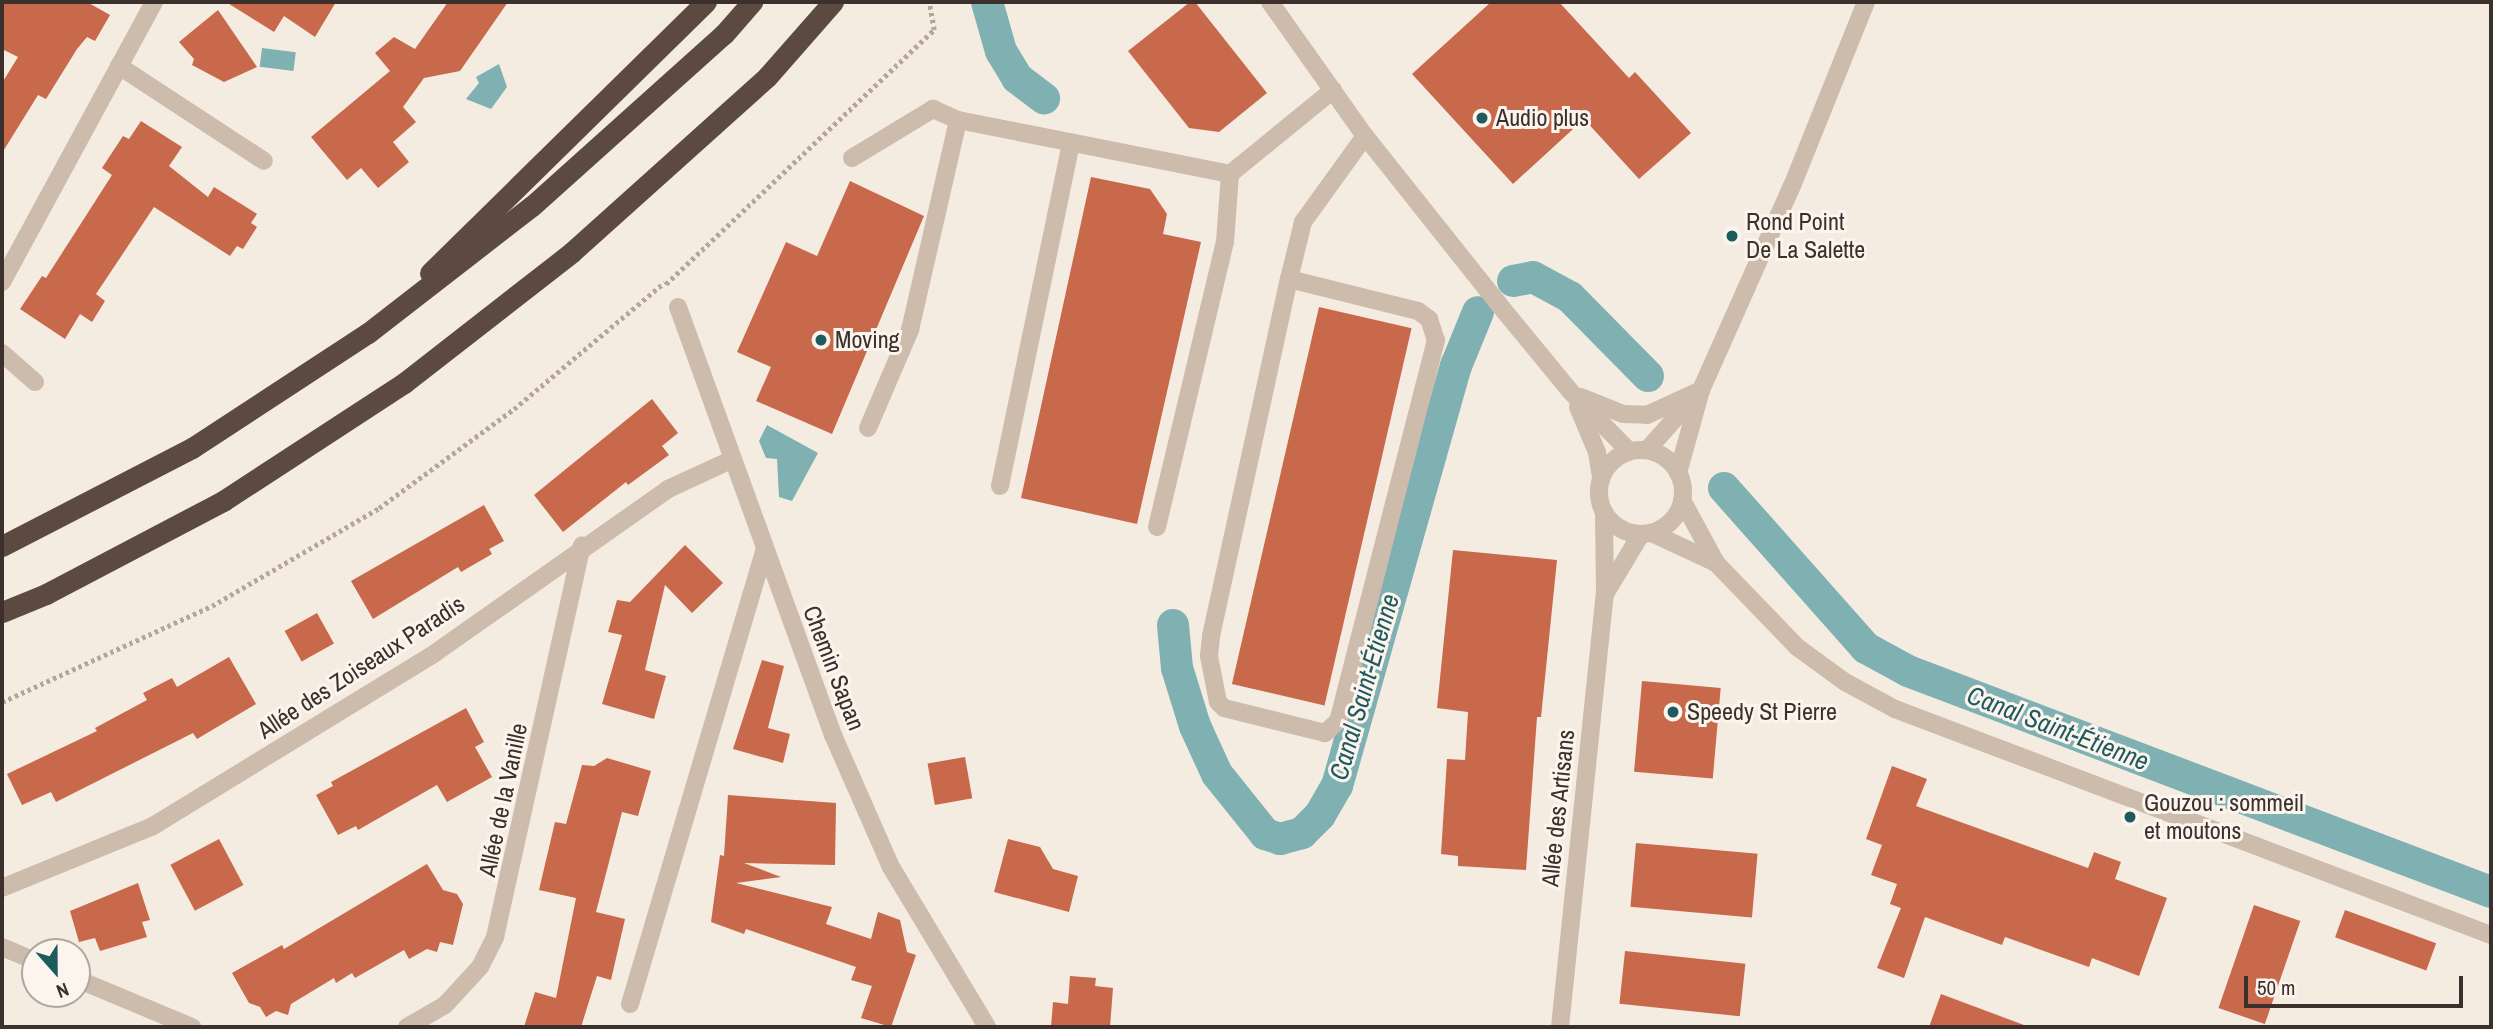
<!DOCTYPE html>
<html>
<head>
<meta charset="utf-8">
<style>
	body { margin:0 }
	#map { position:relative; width:2493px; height:1029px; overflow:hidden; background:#f4ebe1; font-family:"Archivo Narrow",sans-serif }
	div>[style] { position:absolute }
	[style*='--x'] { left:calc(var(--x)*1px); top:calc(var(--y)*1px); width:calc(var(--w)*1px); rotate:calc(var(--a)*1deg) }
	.water>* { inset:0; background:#7fb0b2; transform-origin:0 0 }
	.canal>* { height:32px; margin:-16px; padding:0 16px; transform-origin:16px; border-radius:16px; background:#7fb0b2 }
	.building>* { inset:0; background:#c8694b; transform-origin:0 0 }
	.path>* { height:4.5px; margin-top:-2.25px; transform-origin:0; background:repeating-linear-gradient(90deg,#b9a596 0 3.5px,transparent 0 7px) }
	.minor>* { height:18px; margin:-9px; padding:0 9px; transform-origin:9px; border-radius:9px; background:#cdbbac }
	.minor>.ring { margin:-9px; padding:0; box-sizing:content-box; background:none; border:18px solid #cdbbac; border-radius:50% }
	.highway>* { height:21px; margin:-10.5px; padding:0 10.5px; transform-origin:10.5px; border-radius:10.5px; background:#5c4a42 }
	.dots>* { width:19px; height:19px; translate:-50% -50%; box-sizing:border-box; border:4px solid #fbf5ee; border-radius:50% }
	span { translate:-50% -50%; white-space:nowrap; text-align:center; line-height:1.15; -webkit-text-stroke:6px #fbf5ee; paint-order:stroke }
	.poi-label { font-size:24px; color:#3b302b }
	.left { translate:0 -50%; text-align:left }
	.street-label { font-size:24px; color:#3b302b }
	.water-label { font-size:26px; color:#1f5a5e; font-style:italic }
	.frame { position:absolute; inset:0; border:4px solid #3b302b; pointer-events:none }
	.north { position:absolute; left:21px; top:938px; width:70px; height:70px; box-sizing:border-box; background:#fbf5ee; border:2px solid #aea6a0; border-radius:50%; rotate:159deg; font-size:19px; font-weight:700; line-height:28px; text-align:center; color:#3b302b }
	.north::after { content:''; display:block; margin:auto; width:24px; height:32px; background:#1f5a5e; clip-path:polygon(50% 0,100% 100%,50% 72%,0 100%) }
	.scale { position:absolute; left:2244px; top:976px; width:219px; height:32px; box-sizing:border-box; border:4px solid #3b302b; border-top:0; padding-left:9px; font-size:21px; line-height:24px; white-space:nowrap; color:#3b302b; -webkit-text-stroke:5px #fbf5ee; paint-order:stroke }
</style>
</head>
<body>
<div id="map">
	<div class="water">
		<div style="left:262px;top:48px;width:34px;height:19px;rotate:7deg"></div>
		<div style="clip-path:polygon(499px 64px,507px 87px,491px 109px,466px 99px,479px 83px,476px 77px)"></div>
		<div style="clip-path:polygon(767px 425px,818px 453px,792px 501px,779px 497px,777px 459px,766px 458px,759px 441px)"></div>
	</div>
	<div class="canal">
		<div style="--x:987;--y:2;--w:51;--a:74.1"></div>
		<div style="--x:1001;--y:51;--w:31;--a:59"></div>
		<div style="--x:1017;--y:78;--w:34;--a:37"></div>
		<div style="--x:1513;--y:281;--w:20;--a:-11"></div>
		<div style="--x:1533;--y:277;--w:42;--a:28.4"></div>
		<div style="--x:1570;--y:297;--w:111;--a:45.4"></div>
		<div style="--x:1724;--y:488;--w:214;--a:48.4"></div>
		<div style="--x:1866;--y:648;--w:48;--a:28.7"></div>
		<div style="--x:1908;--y:671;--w:623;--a:20.76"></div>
		<div style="--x:1173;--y:625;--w:43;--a:84.7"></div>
		<div style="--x:1177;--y:668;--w:61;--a:72.8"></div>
		<div style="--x:1195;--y:726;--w:53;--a:65.4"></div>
		<div style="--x:1217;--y:774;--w:77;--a:51.3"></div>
		<div style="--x:1265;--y:834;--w:16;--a:18"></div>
		<div style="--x:1280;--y:839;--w:23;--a:-15"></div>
		<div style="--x:1302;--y:833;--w:25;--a:-45"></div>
		<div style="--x:1320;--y:815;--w:34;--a:-60"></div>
		<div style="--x:1337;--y:786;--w:437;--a:-74.2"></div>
		<div style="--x:1456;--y:366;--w:58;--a:-67.8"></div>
	</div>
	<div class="building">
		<div style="clip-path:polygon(2px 2px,87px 2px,110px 15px,95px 41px,87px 37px,77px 49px,46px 99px,38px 95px,2px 153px,2px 83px,18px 57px,2px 49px)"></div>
		<div style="clip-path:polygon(226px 2px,336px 2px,315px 37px,284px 16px,274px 32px)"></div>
		<div style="clip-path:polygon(448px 2px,508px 2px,460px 71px,424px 78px,403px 107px,416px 122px,393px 142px,409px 162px,378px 188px,361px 168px,347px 180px,311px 137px,390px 71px,375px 53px,394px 37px,415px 49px)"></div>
		<div style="clip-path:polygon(1190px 2px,1195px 2px,1267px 93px,1219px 132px,1189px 128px,1128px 51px)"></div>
		<div style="clip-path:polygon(1491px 2px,1559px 2px,1629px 78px,1635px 72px,1691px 133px,1639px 179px,1584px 119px,1513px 184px,1412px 74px)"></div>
		<div style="clip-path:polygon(218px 10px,257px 67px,224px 82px,192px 65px,194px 59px,179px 42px)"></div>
		<div style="clip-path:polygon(141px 121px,182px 147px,169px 166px,208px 197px,214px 187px,257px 214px,251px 223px,257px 227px,243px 249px,237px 246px,230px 256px,154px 207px,96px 294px,105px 301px,92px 322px,80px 314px,65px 339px,20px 309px,42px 276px,46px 278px,112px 175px,102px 168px,123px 136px,129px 139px)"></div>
		<div style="clip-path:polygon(1091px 177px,1150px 189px,1167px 214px,1163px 234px,1201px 242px,1137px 524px,1021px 498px)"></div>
		<div style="clip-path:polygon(850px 181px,924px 216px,832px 434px,756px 401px,771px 367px,737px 352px,786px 242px,817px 256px)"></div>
		<div style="left:1319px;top:307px;width:95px;height:387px;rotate:13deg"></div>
		<div style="clip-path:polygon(652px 399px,678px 433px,662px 446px,669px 455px,628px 485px,626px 482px,563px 532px,534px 495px)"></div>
		<div style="clip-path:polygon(484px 505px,504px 541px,489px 549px,492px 554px,461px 572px,458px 567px,373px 619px,351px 581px)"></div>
		<div style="clip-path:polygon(685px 545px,723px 583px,692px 613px,665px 585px,645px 670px,666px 676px,654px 719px,602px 704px,622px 635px,608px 632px,617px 600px,630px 602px)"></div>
		<div style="clip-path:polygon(1453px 550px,1557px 560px,1541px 717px,1537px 717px,1526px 870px,1458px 866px,1458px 856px,1441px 854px,1447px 759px,1465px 760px,1468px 712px,1437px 708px)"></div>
		<div style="left:317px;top:613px;width:35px;height:37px;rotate:61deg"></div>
		<div style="clip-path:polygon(229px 657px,256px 704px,197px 739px,193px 733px,56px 802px,51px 792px,22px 805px,7px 774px,97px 731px,95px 728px,147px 700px,143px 693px,172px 678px,177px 687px)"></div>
		<div style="clip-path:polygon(762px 660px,784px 666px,768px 728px,790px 734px,783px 763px,733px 749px)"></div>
		<div style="left:1642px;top:681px;width:79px;height:91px;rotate:5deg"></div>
		<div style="clip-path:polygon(466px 708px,484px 742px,475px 747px,492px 777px,447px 802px,437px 785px,358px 830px,356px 826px,338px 835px,316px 795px,333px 786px,331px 782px)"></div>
		<div style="left:965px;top:757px;width:42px;height:38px;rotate:80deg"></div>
		<div style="clip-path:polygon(607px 758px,651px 771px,638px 816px,622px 812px,596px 912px,625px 919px,611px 980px,597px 976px,581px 1027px,524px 1027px,535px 992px,556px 998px,576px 898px,539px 890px,555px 822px,566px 824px,582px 765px,594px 766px)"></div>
		<div style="clip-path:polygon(1892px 766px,1927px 779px,1916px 806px,2088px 868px,2094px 852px,2121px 862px,2115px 879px,2167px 898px,2139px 976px,2092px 958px,2089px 967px,2005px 937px,2002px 945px,1925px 917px,1904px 978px,1877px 968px,1901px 908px,1890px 904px,1897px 884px,1871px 875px,1882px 845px,1866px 839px)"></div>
		<div style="clip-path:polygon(728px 795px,836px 803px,835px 865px,744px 863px,781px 877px,736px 883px,832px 907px,826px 924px,871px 939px,878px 912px,900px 920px,907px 952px,916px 955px,891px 1027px,861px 1018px,872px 986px,851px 980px,856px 967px,746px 929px,744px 934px,711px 922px,720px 855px,724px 856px)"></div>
		<div style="left:219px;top:839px;width:52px;height:55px;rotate:62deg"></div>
		<div style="clip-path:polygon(1008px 839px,1040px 847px,1053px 869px,1078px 876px,1069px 912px,994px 892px)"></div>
		<div style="left:1636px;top:843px;width:122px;height:64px;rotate:5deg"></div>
		<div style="clip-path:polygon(427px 864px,443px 890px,457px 894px,463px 904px,453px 945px,440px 942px,437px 952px,427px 949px,409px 959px,404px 950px,355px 978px,352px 973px,336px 983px,334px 978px,291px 1004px,288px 1015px,276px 1011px,266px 1017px,260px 1007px,249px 1003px,232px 973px,282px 945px,284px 949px)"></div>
		<div style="clip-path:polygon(138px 883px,150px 920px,142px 922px,147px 937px,100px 951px,95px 938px,79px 942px,70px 911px)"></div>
		<div style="left:2254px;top:905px;width:49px;height:109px;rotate:19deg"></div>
		<div style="left:2345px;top:910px;width:97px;height:29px;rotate:20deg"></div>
		<div style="left:1625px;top:951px;width:121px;height:53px;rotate:6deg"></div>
		<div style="clip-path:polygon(1070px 976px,1096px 978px,1095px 986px,1113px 988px,1110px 1027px,1051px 1027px,1053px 1002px,1068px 1004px)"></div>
		<div style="clip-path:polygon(1941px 994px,2024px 1025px,2024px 1027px,1929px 1027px)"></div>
	</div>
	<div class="path">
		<div style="--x:666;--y:284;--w:369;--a:-43.5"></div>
		<div style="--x:934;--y:30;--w:28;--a:-100"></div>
		<div style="--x:2;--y:702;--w:231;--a:-24.6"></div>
		<div style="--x:212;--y:606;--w:194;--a:-30.4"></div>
		<div style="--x:379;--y:508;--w:167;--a:-36.3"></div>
		<div style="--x:514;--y:409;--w:197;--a:-40.1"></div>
	</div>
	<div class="minor">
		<div style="--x:1270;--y:2;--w:164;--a:54.7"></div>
		<div style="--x:1365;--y:136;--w:212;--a:51.5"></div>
		<div style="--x:1497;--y:302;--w:115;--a:50.6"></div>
		<div style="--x:1570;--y:391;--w:84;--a:45.5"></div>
		<div style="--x:119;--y:66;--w:173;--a:33.2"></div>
		<div style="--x:852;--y:158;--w:95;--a:-31.2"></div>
		<div style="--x:933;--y:109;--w:27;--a:24"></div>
		<div style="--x:958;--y:120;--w:277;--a:11.2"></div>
		<div style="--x:1289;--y:279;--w:133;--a:13.9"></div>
		<div style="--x:1418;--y:311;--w:14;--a:36"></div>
		<div style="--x:1429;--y:319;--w:22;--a:72"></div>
		<div style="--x:1436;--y:340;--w:393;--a:104.4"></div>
		<div style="--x:1338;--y:721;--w:18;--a:137"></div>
		<div style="--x:1325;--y:733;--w:104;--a:-166.1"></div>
		<div style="--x:1224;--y:708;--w:8;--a:-135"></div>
		<div style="--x:1218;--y:702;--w:47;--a:-101.1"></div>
		<div style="--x:1209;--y:656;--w:20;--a:-84"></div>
		<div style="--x:1211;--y:636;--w:365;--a:-77.7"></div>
		<div style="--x:1289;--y:279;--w:59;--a:-76.2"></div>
		<div style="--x:1303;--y:222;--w:106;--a:-54.2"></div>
		<div style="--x:2;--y:282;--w:319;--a:-61.5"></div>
		<div style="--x:678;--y:307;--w:455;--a:70.1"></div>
		<div style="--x:833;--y:735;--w:144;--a:66.3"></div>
		<div style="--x:891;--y:867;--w:187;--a:59"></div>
		<div style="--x:2;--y:353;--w:44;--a:41.3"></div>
		<div style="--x:1581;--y:397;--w:45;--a:22"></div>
		<div style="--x:1623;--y:414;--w:24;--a:2"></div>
		<div style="--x:1647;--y:415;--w:60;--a:-24.8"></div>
		<div style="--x:1578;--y:407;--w:49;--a:67.1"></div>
		<div style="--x:1597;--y:452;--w:24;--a:81"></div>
		<div style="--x:868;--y:428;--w:107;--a:-66.8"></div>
		<div style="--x:910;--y:330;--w:215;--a:-77.1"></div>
		<div style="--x:1647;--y:450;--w:63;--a:-48.2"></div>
		<div class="ring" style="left:1599px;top:450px;width:66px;height:66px"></div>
		<div style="--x:1678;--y:473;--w:86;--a:-74.5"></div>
		<div style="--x:1701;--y:390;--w:223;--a:-66"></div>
		<div style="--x:1792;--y:186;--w:198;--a:-68.1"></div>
		<div style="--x:1000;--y:486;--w:351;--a:-78.3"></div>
		<div style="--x:1682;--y:500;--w:72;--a:61.6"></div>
		<div style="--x:1716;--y:563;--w:117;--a:46"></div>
		<div style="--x:1797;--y:647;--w:59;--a:36.1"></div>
		<div style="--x:1845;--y:682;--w:57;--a:28.4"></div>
		<div style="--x:1895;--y:709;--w:637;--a:20.77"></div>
		<div style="--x:1157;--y:527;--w:293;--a:-76.6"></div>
		<div style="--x:1225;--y:242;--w:68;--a:-85.8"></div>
		<div style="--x:1230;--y:174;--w:133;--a:-39.2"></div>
		<div style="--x:1652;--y:533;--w:71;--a:25.1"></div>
		<div style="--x:1605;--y:594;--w:70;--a:-59"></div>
		<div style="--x:2;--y:888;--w:163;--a:-22.3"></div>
		<div style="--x:153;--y:826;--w:331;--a:-31.5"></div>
		<div style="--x:435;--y:653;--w:285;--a:-35.1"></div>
		<div style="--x:668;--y:489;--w:69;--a:-24.7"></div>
		<div style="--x:2;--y:947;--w:36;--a:23"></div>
		<div style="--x:77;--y:979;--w:125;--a:22.7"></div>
		<div style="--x:630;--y:1004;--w:472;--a:-73.5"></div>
		<div style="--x:407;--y:1027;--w:44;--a:-30.1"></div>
		<div style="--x:445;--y:1005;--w:52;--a:-47.4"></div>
		<div style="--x:480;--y:967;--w:34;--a:-63"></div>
		<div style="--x:495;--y:937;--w:401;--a:-77.5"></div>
		<div style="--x:1560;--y:1027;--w:435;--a:-84.1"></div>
		<div style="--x:1605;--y:594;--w:82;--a:-90.7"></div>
	</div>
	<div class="highway">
		<div style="--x:430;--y:273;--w:387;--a:-44.5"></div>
		<div style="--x:2;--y:546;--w:214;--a:-27.3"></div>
		<div style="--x:192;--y:448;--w:210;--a:-33.2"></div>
		<div style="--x:368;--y:333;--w:207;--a:-37.8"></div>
		<div style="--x:532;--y:206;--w:258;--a:-41.9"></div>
		<div style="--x:724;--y:34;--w:43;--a:-48.8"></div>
		<div style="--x:2;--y:612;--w:48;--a:-22.2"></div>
		<div style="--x:46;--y:594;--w:200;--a:-27.7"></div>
		<div style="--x:223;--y:501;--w:216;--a:-33.1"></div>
		<div style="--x:404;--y:383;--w:213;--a:-37.9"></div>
		<div style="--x:572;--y:252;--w:262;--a:-41.9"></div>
		<div style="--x:767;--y:77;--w:100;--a:-48.7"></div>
	</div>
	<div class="dots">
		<div style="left:1482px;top:118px;background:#1f5a5e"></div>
		<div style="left:1732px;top:236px;background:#1f5a5e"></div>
		<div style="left:821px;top:340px;background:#1f5a5e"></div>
		<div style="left:1673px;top:712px;background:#1f5a5e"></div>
		<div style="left:2130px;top:817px;background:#1f5a5e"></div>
	</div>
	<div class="poi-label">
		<span class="left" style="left:1496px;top:118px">Audio plus</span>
		<span class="left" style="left:1746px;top:236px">Rond Point<br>De La Salette</span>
		<span class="left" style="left:835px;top:340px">Moving</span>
		<span class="left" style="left:1687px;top:712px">Speedy St Pierre</span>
		<span class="left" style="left:2144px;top:817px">Gouzou : sommeil<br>et moutons</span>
	</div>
	<div class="street-label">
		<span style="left:361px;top:667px;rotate:-33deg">Allée des Zoiseaux Paradis</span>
		<span style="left:834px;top:668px;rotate:69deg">Chemin Sapan</span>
		<span style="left:503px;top:800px;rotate:-78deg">Allée de la Vanille</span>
		<span style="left:1558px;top:808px;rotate:-84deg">Allée des Artisans</span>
	</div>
	<div class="water-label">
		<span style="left:1364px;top:687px;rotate:-74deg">Canal Saint-Étienne</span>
		<span style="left:2058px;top:728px;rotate:21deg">Canal Saint-Étienne</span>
	</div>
	<div class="frame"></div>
	<div class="north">N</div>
	<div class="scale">50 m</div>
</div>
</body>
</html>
